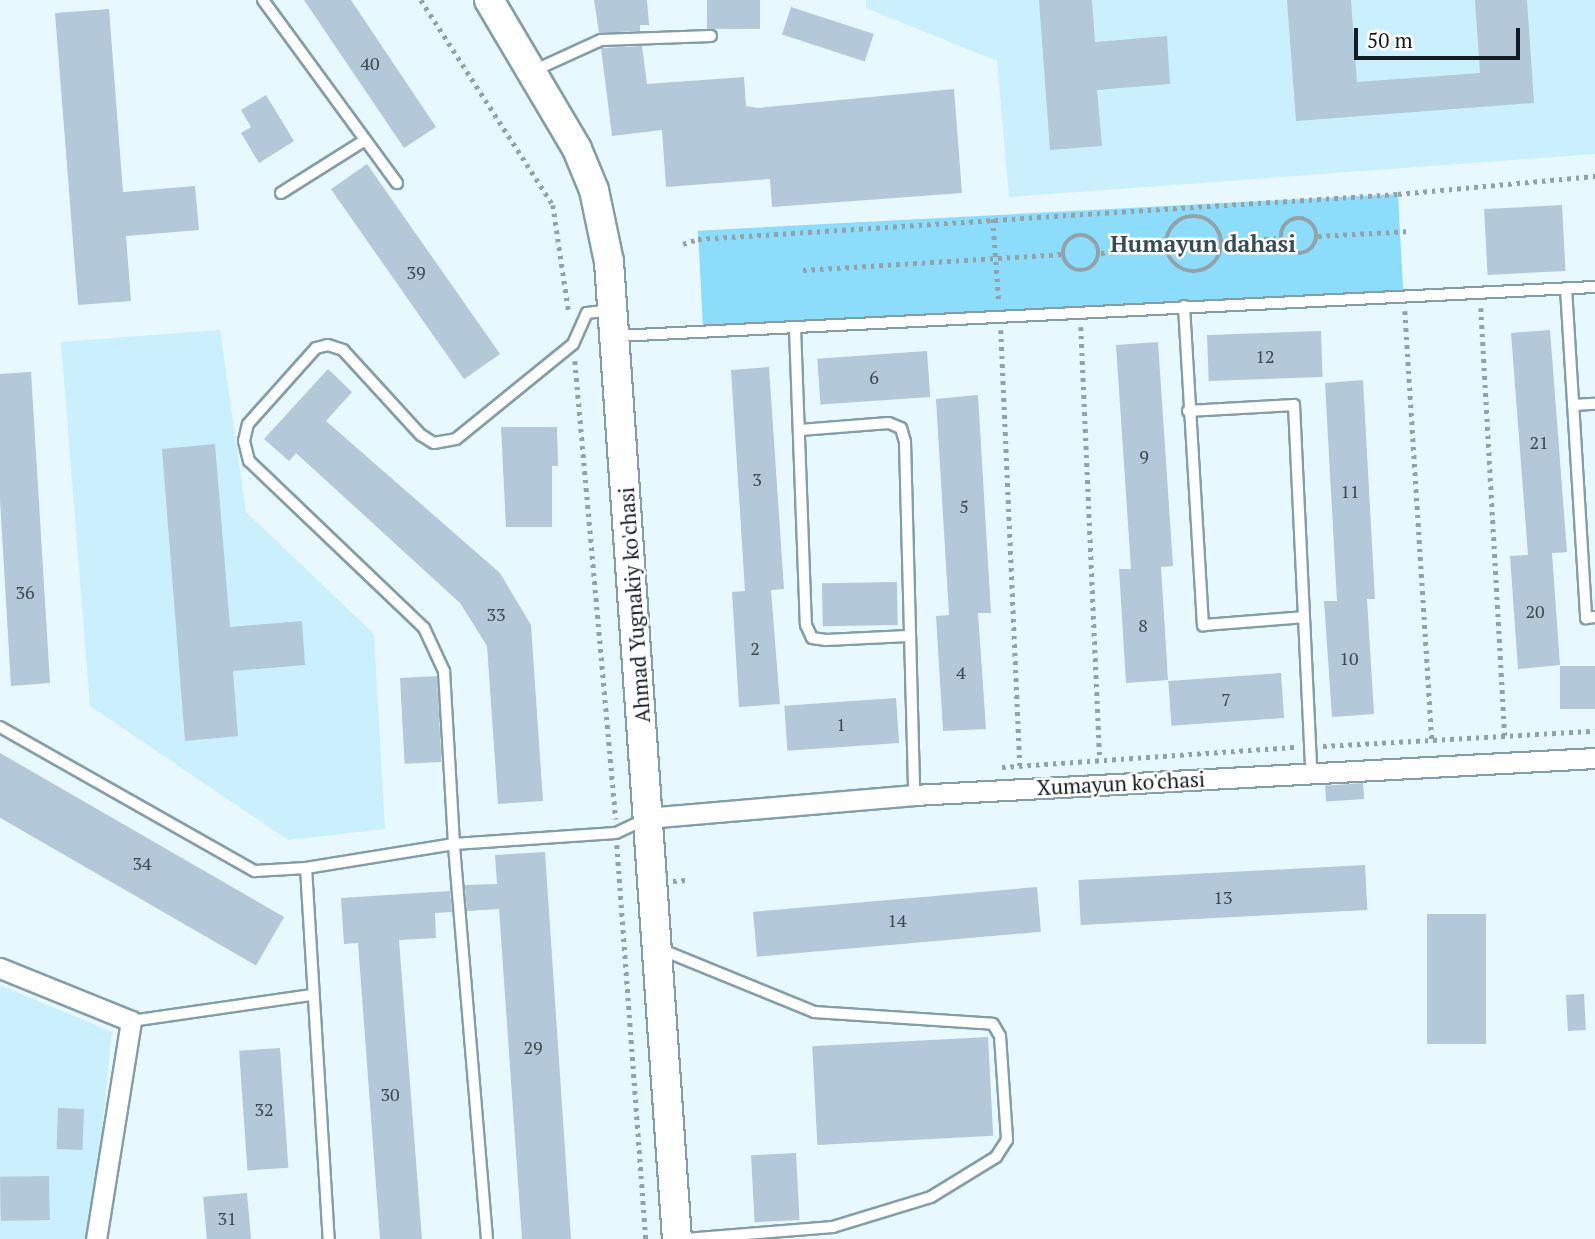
<!DOCTYPE html>
<html>
<head>
<meta charset="utf-8">
<style>
	body { margin:0 }
	#map { position:relative; width:1595px; height:1239px; overflow:hidden; background:#e7f8ff; font-family:"PT Serif",serif }
	div>[style] { position:absolute }
	[style*='--x'] { left:calc(var(--x)*1px); top:calc(var(--y)*1px); width:calc(var(--w)*1px); rotate:calc(var(--a)*1deg) }
	.built>* { inset:0; background:#caeffd }
	.green>* { inset:0; background:#8cddfb; transform-origin:0 0 }
	.building>* { inset:0; background:#b3c8d9; transform-origin:0 0 }
	.path>* { height:4.5px; margin-top:-2.25px; transform-origin:0; background:repeating-linear-gradient(90deg,#93a2a8 0 3.5px,transparent 0 8.5px) }
	.path>.ring { margin:-2.25px; padding:0; box-sizing:content-box; background:none; border:4.5px solid #93a2a8; border-radius:50% }
	.roads { filter:drop-shadow(2px 0 #849ea9) drop-shadow(-2px 0 #849ea9) drop-shadow(0 2px #849ea9) drop-shadow(0 -2px #849ea9) }
	.lane>* { height:10px; margin:-5px; padding:0 5px; transform-origin:5px; border-radius:5px; background:#fff }
	.street>* { height:19px; margin:-9.5px; padding:0 9.5px; transform-origin:9.5px; border-radius:9.5px; background:#fff }
	.secondary>* { height:28px; margin:-14px; padding:0 14px; transform-origin:14px; border-radius:14px; background:#fff }
	span { translate:-50% -50%; white-space:nowrap; text-align:center; line-height:1.15; -webkit-text-stroke:5px #fff; paint-order:stroke }
	.number-label { font-size:18px; color:#3b484f }
	.number-label span { -webkit-text-stroke-width:0 }
	.street-label { font-size:21px; color:#131d21 }
	.neighbourhood-label { font-size:23px; color:#344c55; font-weight:700 }
	.scale { position:absolute; left:1354px; top:28px; width:166px; height:32px; box-sizing:border-box; border:4px solid #131d21; border-top:0; padding-left:9px; font-size:21px; line-height:24px; white-space:nowrap; color:#131d21; -webkit-text-stroke:5px #fff; paint-order:stroke }
</style>
</head>
<body>
<div id="map">
	<div class="built">
		<div style="clip-path:polygon(866px 0,1595px 0,1595px 154px,1009px 197px,997px 61px,866px 8px)"></div>
		<div style="clip-path:polygon(220px 330px,246px 512px,374px 634px,385px 829px,288px 840px,90px 706px,61px 342px)"></div>
		<div style="clip-path:polygon(0 985px,112px 1032px,91px 1239px,0 1239px)"></div>
	</div>
	<div class="green">
		<div style="left:1398px;top:194px;width:101px;height:701px;rotate:87deg"></div>
	</div>
	<div class="building">
		<div style="clip-path:polygon(304px 0,351px 0,436px 127px,404px 148px)"></div>
		<div style="clip-path:polygon(594px 0,647px 0,649px 25px,640px 25px,640px 31px,599px 33px)"></div>
		<div style="left:707px;top:0;width:53px;height:29px"></div>
		<div style="clip-path:polygon(1039px 0,1092px 0,1095px 42px,1167px 36px,1170px 84px,1097px 90px,1102px 146px,1050px 150px)"></div>
		<div style="clip-path:polygon(1287px 0,1351px 0,1357px 82px,1480px 73px,1475px 0,1527px 0,1534px 103px,1296px 121px)"></div>
		<div style="left:791px;top:7px;width:87px;height:29px;rotate:18deg"></div>
		<div style="clip-path:polygon(109px 9px,123px 192px,195px 186px,199px 230px,126px 236px,131px 301px,78px 305px,55px 13px)"></div>
		<div style="clip-path:polygon(642px 46px,647px 84px,744px 77px,746px 106px,758px 108px,954px 89px,962px 193px,772px 207px,770px 179px,666px 187px,662px 130px,612px 136px,601px 48px)"></div>
		<div style="clip-path:polygon(266px 95px,294px 141px,259px 163px,241px 133px,251px 127px,241px 110px)"></div>
		<div style="left:367px;top:164px;width:232px;height:44px;rotate:55deg"></div>
		<div style="left:1562px;top:205px;width:66px;height:78px;rotate:87deg"></div>
		<div style="clip-path:polygon(1550px 330px,1567px 552px,1552px 553px,1560px 665px,1518px 669px,1510px 556px,1528px 555px,1511px 333px)"></div>
		<div style="left:1321px;top:331px;width:46px;height:114px;rotate:88deg"></div>
		<div style="clip-path:polygon(1158px 342px,1173px 566px,1161px 567px,1168px 680px,1126px 683px,1119px 569px,1131px 569px,1116px 345px)"></div>
		<div style="left:927px;top:351px;width:46px;height:110px;rotate:86deg"></div>
		<div style="clip-path:polygon(769px 367px,784px 589px,771px 590px,780px 704px,739px 707px,732px 592px,745px 591px,731px 370px)"></div>
		<div style="clip-path:polygon(328px 369px,352px 392px,326px 421px,500px 573px,531px 625px,543px 801px,498px 804px,487px 646px,460px 603px,296px 453px,289px 461px,264px 439px)"></div>
		<div style="clip-path:polygon(31px 372px,50px 683px,11px 686px,0 500px,0 374px)"></div>
		<div style="clip-path:polygon(1363px 380px,1375px 599px,1367px 599px,1374px 714px,1332px 717px,1324px 601px,1337px 601px,1325px 383px)"></div>
		<div style="clip-path:polygon(978px 395px,991px 613px,978px 613px,986px 729px,943px 731px,936px 616px,949px 615px,936px 399px)"></div>
		<div style="clip-path:polygon(501px 427px,557px 427px,558px 466px,552px 466px,552px 527px,506px 527px)"></div>
		<div style="clip-path:polygon(215px 444px,230px 627px,302px 621px,305px 665px,233px 671px,238px 736px,185px 741px,162px 449px)"></div>
		<div style="left:897px;top:582px;width:43px;height:75px;rotate:89deg"></div>
		<div style="left:1595px;top:666px;width:43px;height:35px;rotate:90deg"></div>
		<div style="left:1281px;top:673px;width:45px;height:113px;rotate:86deg"></div>
		<div style="left:437px;top:676px;width:86px;height:37px;rotate:87deg"></div>
		<div style="left:896px;top:698px;width:45px;height:112px;rotate:86deg"></div>
		<div style="left:0;top:753px;width:328px;height:56px;rotate:30deg"></div>
		<div style="left:1363px;top:783px;width:16px;height:38px;rotate:86deg"></div>
		<div style="clip-path:polygon(545px 852px,571px 1239px,522px 1239px,499px 909px,467px 911px,465px 885px,497px 884px,495px 855px)"></div>
		<div style="left:1365px;top:865px;width:45px;height:287px;rotate:87deg"></div>
		<div style="left:1037px;top:887px;width:45px;height:285px;rotate:85deg"></div>
		<div style="clip-path:polygon(450px 891px,452px 912px,435px 913px,436px 938px,399px 940px,422px 1239px,380px 1239px,358px 943px,344px 944px,341px 898px)"></div>
		<div style="left:1427px;top:914px;width:59px;height:130px"></div>
		<div style="left:1584px;top:994px;width:36px;height:18px;rotate:87deg"></div>
		<div style="left:988px;top:1037px;width:99px;height:176px;rotate:87deg"></div>
		<div style="left:280px;top:1048px;width:120px;height:41px;rotate:86deg"></div>
		<div style="left:58px;top:1108px;width:26px;height:41px;rotate:2deg"></div>
		<div style="left:796px;top:1153px;width:67px;height:45px;rotate:87deg"></div>
		<div style="left:49px;top:1176px;width:44px;height:49px;rotate:89deg"></div>
		<div style="left:247px;top:1193px;width:46px;height:44px;rotate:85deg"></div>
	</div>
	<div class="path">
		<div style="--x:421;--y:0;--w:244;--a:57.2"></div>
		<div style="--x:553;--y:205;--w:110;--a:81.6"></div>
		<div class="ring" style="left:1166px;top:216px;width:51.5px;height:51.5px"></div>
		<div class="ring" style="left:1281px;top:218px;width:31.5px;height:31.5px"></div>
		<div style="--x:993;--y:219;--w:84;--a:85.9"></div>
		<div class="ring" style="left:1063px;top:235px;width:31.5px;height:31.5px"></div>
		<div style="--x:1318;--y:236;--w:93;--a:-3.1"></div>
		<div style="--x:1222;--y:242;--w:59;--a:-3.9"></div>
		<div style="--x:683;--y:244;--w:16;--a:-18"></div>
		<div style="--x:698;--y:239;--w:701;--a:-3.68"></div>
		<div style="--x:1398;--y:194;--w:198;--a:-5.2"></div>
		<div style="--x:1101;--y:253;--w:65;--a:-4.4"></div>
		<div style="--x:803;--y:270;--w:261;--a:-3.5"></div>
		<div style="--x:1481;--y:308;--w:428;--a:86.8"></div>
		<div style="--x:1405;--y:311;--w:429;--a:86.4"></div>
		<div style="--x:1081;--y:327;--w:431;--a:87.5"></div>
		<div style="--x:1001;--y:330;--w:436;--a:87.5"></div>
		<div style="--x:575;--y:361;--w:460;--a:84.9"></div>
		<div style="--x:1323;--y:746;--w:272;--a:-3.2"></div>
		<div style="--x:1002;--y:767;--w:296;--a:-3.9"></div>
		<div style="--x:617;--y:845;--w:395;--a:85.8"></div>
		<div style="--x:673;--y:881;--w:13;--a:-4"></div>
	</div>
	<div class="roads">
		<div class="lane">
			<div style="--x:263;--y:0;--w:227;--a:53.8"></div>
			<div style="--x:533;--y:71;--w:75;--a:-24.5"></div>
			<div style="--x:601;--y:40;--w:110;--a:-2.1"></div>
			<div style="--x:281;--y:193;--w:99;--a:-32.2"></div>
			<div style="--x:1566;--y:288;--w:331;--a:86.5"></div>
			<div style="--x:1586;--y:618;--w:9;--a:-6"></div>
			<div style="--x:1184;--y:306;--w:320;--a:86.6"></div>
			<div style="--x:1203;--y:625;--w:101;--a:-4.5"></div>
			<div style="--x:795;--y:328;--w:297;--a:87.9"></div>
			<div style="--x:806;--y:625;--w:14;--a:65"></div>
			<div style="--x:812;--y:638;--w:14;--a:8"></div>
			<div style="--x:826;--y:640;--w:82;--a:-2.8"></div>
			<div style="--x:617;--y:336;--w:979;--a:-2.87"></div>
			<div style="--x:1573;--y:405;--w:22;--a:-3"></div>
			<div style="--x:1188;--y:411;--w:106;--a:-3.2"></div>
			<div style="--x:1294;--y:405;--w:366;--a:87.3"></div>
			<div style="--x:800;--y:430;--w:89;--a:-4.5"></div>
			<div style="--x:889;--y:423;--w:13;--a:23"></div>
			<div style="--x:901;--y:428;--w:15;--a:74"></div>
			<div style="--x:905;--y:442;--w:353;--a:88.5"></div>
			<div style="--x:0;--y:727;--w:293;--a:29.5"></div>
			<div style="--x:255;--y:871;--w:51;--a:-3.4"></div>
			<div style="--x:306;--y:868;--w:150;--a:-9.2"></div>
			<div style="--x:454;--y:844;--w:162;--a:-3.9"></div>
			<div style="--x:616;--y:833;--w:33;--a:-25"></div>
			<div style="--x:306;--y:868;--w:372;--a:86.5"></div>
			<div style="--x:660;--y:949;--w:166;--a:22.2"></div>
			<div style="--x:814;--y:1012;--w:179;--a:3.8"></div>
			<div style="--x:993;--y:1024;--w:14;--a:60"></div>
			<div style="--x:1000;--y:1036;--w:104;--a:86.1"></div>
			<div style="--x:1007;--y:1140;--w:20;--a:123"></div>
			<div style="--x:996;--y:1157;--w:76;--a:148.4"></div>
			<div style="--x:931;--y:1197;--w:102;--a:163"></div>
			<div style="--x:833;--y:1227;--w:148;--a:175.4"></div>
			<div style="--x:131;--y:1021;--w:183;--a:-8.2"></div>
			<div style="--x:487;--y:1239;--w:396;--a:-94.8"></div>
			<div style="--x:454;--y:844;--w:173;--a:-93.3"></div>
			<div style="--x:444;--y:671;--w:47;--a:-114.9"></div>
			<div style="--x:424;--y:628;--w:242;--a:-136.3"></div>
			<div style="--x:249;--y:461;--w:21;--a:-104"></div>
			<div style="--x:244;--y:441;--w:17;--a:-77"></div>
			<div style="--x:248;--y:424;--w:102;--a:-48.2"></div>
			<div style="--x:316;--y:348;--w:12;--a:-14"></div>
			<div style="--x:328;--y:345;--w:16;--a:18"></div>
			<div style="--x:343;--y:350;--w:115;--a:47.5"></div>
			<div style="--x:421;--y:435;--w:15;--a:32"></div>
			<div style="--x:434;--y:443;--w:22;--a:-10"></div>
			<div style="--x:456;--y:439;--w:151;--a:-39.1"></div>
			<div style="--x:573;--y:344;--w:34;--a:-66"></div>
			<div style="--x:587;--y:313;--w:23;--a:-7"></div>
		</div>
		<div class="street">
			<div style="--x:647;--y:818;--w:268;--a:-4.9"></div>
			<div style="--x:914;--y:795;--w:682;--a:-3.11"></div>
			<div style="--x:0;--y:968;--w:141;--a:22"></div>
			<div style="--x:131;--y:1021;--w:221;--a:99.1"></div>
		</div>
		<div class="secondary">
			<div style="--x:489;--y:0;--w:173;--a:59.4"></div>
			<div style="--x:577;--y:149;--w:44;--a:67.5"></div>
			<div style="--x:594;--y:190;--w:74;--a:78.2"></div>
			<div style="--x:609;--y:262;--w:979;--a:86.02"></div>
		</div>
	</div>
	<div class="number-label">
		<span style="left:370px;top:63px">40</span>
		<span style="left:416px;top:272px">39</span>
		<span style="left:1265px;top:356px">12</span>
		<span style="left:874px;top:377px">6</span>
		<span style="left:1539px;top:442px">21</span>
		<span style="left:1144px;top:456px">9</span>
		<span style="left:757px;top:479px">3</span>
		<span style="left:1350px;top:491px">11</span>
		<span style="left:964px;top:506px">5</span>
		<span style="left:25px;top:592px">36</span>
		<span style="left:1535px;top:611px">20</span>
		<span style="left:496px;top:614px">33</span>
		<span style="left:1143px;top:625px">8</span>
		<span style="left:755px;top:648px">2</span>
		<span style="left:1349px;top:658px">10</span>
		<span style="left:961px;top:672px">4</span>
		<span style="left:1226px;top:699px">7</span>
		<span style="left:841px;top:724px">1</span>
		<span style="left:142px;top:863px">34</span>
		<span style="left:1223px;top:897px">13</span>
		<span style="left:897px;top:920px">14</span>
		<span style="left:533px;top:1047px">29</span>
		<span style="left:390px;top:1094px">30</span>
		<span style="left:264px;top:1109px">32</span>
		<span style="left:227px;top:1218px">31</span>
	</div>
	<div class="street-label">
		<span style="left:634px;top:605px;rotate:-94deg">Ahmad Yugnakiy ko'chasi</span>
		<span style="left:1121px;top:783px;rotate:-3deg">Xumayun ko'chasi</span>
	</div>
	<div class="neighbourhood-label">
		<span style="left:1203px;top:244px">Humayun dahasi</span>
	</div>
	<div class="scale">50 m</div>
</div>
</body>
</html>
